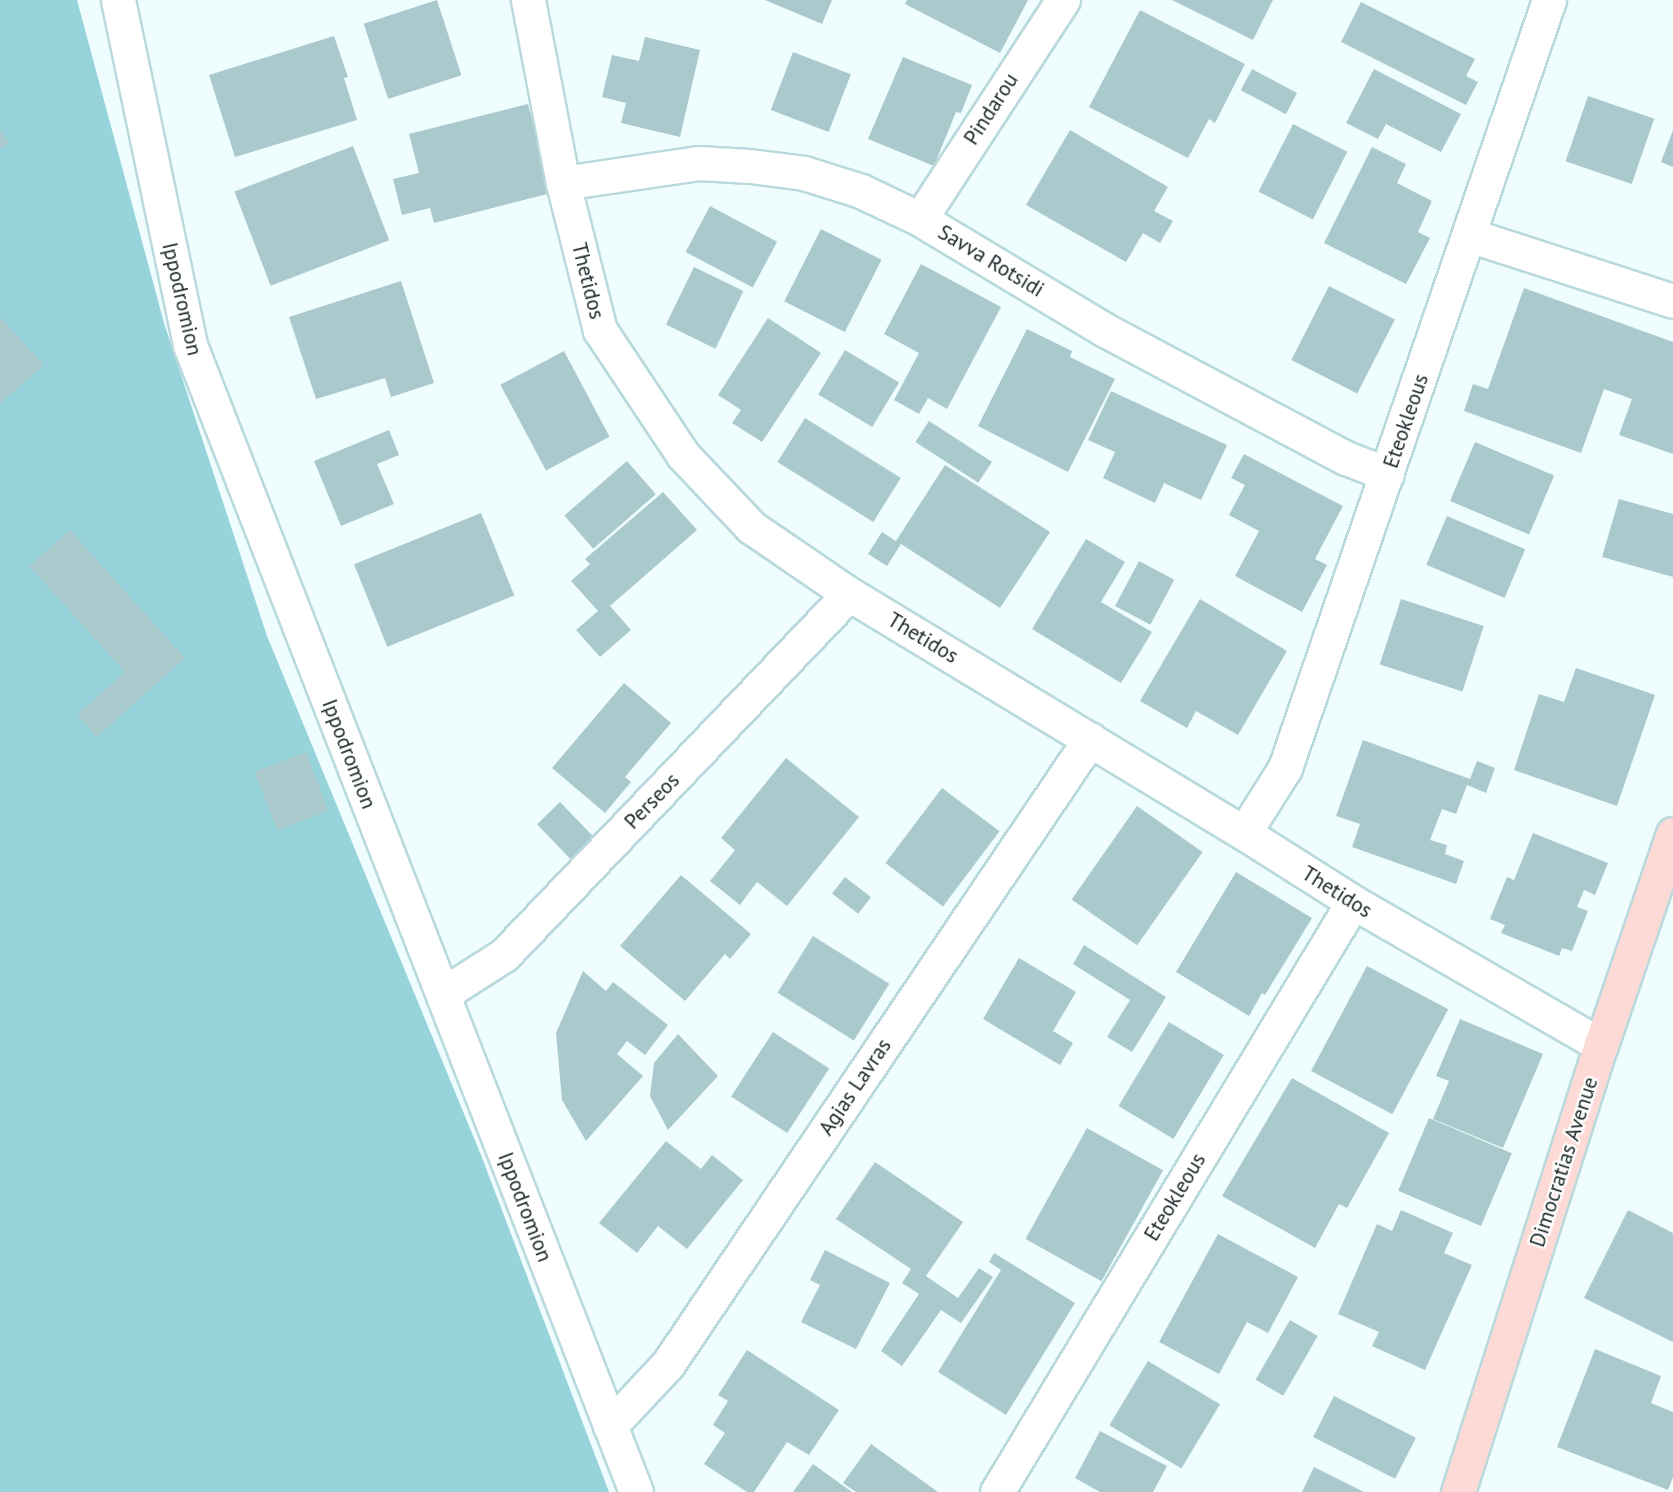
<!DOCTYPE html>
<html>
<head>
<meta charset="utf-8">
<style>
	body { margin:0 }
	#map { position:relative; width:1673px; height:1492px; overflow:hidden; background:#f0fdff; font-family:"PT Sans",sans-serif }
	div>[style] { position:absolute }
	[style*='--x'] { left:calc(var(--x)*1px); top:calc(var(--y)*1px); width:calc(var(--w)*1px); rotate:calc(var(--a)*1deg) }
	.green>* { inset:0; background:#96d3db }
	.building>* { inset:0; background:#a9c9cd; transform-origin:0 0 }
	.roads { filter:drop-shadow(2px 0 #b9d9dd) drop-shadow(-2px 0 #b9d9dd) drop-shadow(0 2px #b9d9dd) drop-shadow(0 -2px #b9d9dd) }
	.minor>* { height:33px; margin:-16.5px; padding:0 16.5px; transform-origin:16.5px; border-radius:16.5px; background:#fff }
	.major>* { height:33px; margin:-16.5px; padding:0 16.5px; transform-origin:16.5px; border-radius:16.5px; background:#fddad6 }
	span { translate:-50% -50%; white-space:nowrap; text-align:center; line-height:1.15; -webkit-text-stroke:4.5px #fff; paint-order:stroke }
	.street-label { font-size:21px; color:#192527 }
</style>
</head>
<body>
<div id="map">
	<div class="green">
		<div style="clip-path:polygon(0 0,77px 0,164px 323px,267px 636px,481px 1155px,609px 1492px,0 1492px)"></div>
	</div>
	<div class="building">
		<div style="left:437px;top:0;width:79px;height:77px;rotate:72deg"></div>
		<div style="clip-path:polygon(765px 0,832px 0,822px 24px)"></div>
		<div style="clip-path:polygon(907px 0,1028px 0,1000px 53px,905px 4px)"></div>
		<div style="clip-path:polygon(1172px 0,1273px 0,1253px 40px)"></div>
		<div style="clip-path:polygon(1361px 2px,1475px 59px,1466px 76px,1478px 82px,1466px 105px,1341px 42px)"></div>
		<div style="clip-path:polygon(1140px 10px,1245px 64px,1215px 123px,1209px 119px,1188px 158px,1089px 107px)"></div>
		<div style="clip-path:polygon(334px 36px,348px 77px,344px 78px,357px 120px,235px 157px,209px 75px)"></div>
		<div style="clip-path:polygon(645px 37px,700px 50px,680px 137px,621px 123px,626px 103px,602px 97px,612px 55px,639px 61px)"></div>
		<div style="left:793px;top:52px;width:62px;height:62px;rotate:21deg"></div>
		<div style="clip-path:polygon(903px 57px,972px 85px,961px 113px,956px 112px,934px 166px,868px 139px)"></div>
		<div style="left:1252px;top:69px;width:51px;height:24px;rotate:28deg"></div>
		<div style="clip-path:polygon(1374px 69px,1461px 114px,1441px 152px,1386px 124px,1378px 139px,1346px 123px)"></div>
		<div style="left:1588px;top:96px;width:70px;height:69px;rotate:19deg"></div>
		<div style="clip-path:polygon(528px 104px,539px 146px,547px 144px,559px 191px,434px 223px,430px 208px,402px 215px,393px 179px,419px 173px,409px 134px)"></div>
		<div style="left:1293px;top:124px;width:61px;height:76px;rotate:27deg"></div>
		<div style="clip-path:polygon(0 129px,9px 143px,0 149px)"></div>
		<div style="clip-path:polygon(1070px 130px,1168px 187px,1154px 211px,1173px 221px,1160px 243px,1143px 233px,1126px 262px,1026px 205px)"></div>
		<div style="clip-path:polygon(1673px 130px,1673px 167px,1661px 162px)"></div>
		<div style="left:353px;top:146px;width:101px;height:127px;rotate:69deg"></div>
		<div style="clip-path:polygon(1372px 147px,1406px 164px,1397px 183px,1432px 201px,1418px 232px,1430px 238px,1406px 284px,1324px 243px)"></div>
		<div style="left:710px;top:206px;width:76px;height:52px;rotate:28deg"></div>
		<div style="left:821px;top:229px;width:68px;height:81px;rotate:27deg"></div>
		<div style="clip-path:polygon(921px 264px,1001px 307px,947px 409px,928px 398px,919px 414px,894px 400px,919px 353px,884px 334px)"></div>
		<div style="left:694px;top:267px;width:55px;height:64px;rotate:26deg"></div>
		<div style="clip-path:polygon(401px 281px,434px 383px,391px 397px,385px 378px,316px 399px,289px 317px)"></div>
		<div style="left:1329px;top:286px;width:74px;height:83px;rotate:27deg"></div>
		<div style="clip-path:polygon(1524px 288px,1673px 342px,1673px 454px,1619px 435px,1632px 399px,1604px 389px,1581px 453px,1464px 411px,1473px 384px,1488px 389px)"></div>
		<div style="clip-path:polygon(0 317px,44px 365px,0 404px)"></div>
		<div style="clip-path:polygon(768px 318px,821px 353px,762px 442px,732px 423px,741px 410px,718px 395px)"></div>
		<div style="clip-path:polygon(1027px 329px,1072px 351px,1070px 357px,1115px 379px,1068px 472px,978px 426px)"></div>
		<div style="left:845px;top:350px;width:63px;height:52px;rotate:31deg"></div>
		<div style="left:564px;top:351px;width:97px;height:72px;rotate:62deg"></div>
		<div style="clip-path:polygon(1111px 391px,1227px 445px,1201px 500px,1164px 483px,1155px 503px,1103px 478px,1115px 452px,1088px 440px)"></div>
		<div style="left:805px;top:418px;width:113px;height:52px;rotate:32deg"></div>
		<div style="left:929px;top:421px;width:75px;height:25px;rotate:33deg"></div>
		<div style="clip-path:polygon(389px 430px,399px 455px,377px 464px,394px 504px,341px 526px,314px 461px)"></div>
		<div style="left:1475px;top:442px;width:86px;height:64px;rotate:23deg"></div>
		<div style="clip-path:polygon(1244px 454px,1343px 506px,1315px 559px,1327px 565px,1302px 612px,1235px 576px,1259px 531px,1229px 515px,1245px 485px,1231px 478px)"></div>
		<div style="left:627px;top:461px;width:44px;height:83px;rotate:49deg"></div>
		<div style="clip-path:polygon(945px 465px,1050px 532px,1000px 608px,901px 544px,887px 566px,868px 554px,882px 532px,896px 541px)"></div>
		<div style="clip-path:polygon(663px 492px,697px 530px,610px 606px,631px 630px,600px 657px,576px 630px,598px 611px,571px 581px,590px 564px,585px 559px)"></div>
		<div style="clip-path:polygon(1619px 499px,1673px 514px,1673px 577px,1602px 557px)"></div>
		<div style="left:481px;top:513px;width:89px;height:137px;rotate:68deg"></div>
		<div style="left:1447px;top:516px;width:85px;height:53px;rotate:23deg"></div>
		<div style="clip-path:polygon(70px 530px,185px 658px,97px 737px,77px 715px,125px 672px,29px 566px)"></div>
		<div style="clip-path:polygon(1086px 539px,1125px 562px,1101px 602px,1152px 632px,1121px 683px,1032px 629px)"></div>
		<div style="left:1139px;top:561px;width:40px;height:51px;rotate:28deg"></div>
		<div style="clip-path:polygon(1200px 599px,1287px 651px,1238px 735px,1196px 711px,1187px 728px,1140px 701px)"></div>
		<div style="left:1401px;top:599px;width:87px;height:69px;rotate:18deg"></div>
		<div style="clip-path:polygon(1576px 668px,1655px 695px,1617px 806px,1514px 770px,1539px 694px,1564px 702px)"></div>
		<div style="clip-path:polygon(624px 683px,671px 723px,625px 777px,631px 782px,605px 813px,552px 768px)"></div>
		<div style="clip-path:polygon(1363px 740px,1470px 779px,1477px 761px,1495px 768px,1486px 793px,1467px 785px,1456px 814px,1442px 809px,1430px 840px,1447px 845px,1445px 854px,1464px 861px,1456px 884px,1352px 847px,1360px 824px,1336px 816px)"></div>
		<div style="left:306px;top:752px;width:63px;height:55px;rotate:69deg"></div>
		<div style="clip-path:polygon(786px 758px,859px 817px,787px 906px,757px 882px,740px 905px,710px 881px,735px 850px,721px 838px)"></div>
		<div style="left:942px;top:788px;width:72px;height:94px;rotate:37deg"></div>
		<div style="left:560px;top:802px;width:52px;height:32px;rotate:46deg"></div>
		<div style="left:1137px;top:806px;width:80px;height:114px;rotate:35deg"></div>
		<div style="clip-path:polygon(1533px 833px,1608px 863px,1595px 895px,1584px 890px,1577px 907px,1588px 911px,1572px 951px,1562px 948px,1559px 956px,1501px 933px,1505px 925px,1490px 919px,1507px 877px,1514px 880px)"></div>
		<div style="clip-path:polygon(1236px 872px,1312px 918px,1265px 995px,1262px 993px,1249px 1016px,1176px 972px)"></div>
		<div style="clip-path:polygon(681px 875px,751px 934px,730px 959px,725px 954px,685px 1001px,620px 946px)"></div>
		<div style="left:845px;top:877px;width:33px;height:21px;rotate:38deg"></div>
		<div style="left:813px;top:936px;width:90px;height:67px;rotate:32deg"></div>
		<div style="clip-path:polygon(1084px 945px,1166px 997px,1132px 1052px,1107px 1037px,1130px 1000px,1073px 964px)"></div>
		<div style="clip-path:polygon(1019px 958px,1076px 992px,1053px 1031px,1073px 1043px,1060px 1065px,983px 1019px)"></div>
		<div style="left:1367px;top:966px;width:92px;height:119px;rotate:28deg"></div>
		<div style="clip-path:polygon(583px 971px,606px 991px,613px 982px,668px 1025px,645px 1055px,627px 1041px,617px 1054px,643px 1076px,586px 1141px,562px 1100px,556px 1033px)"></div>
		<div style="clip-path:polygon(1460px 1019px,1543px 1054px,1503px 1148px,1433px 1119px,1449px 1081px,1436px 1076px)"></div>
		<div style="left:1169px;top:1022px;width:64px;height:98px;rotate:31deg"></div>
		<div style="left:773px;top:1032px;width:67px;height:77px;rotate:33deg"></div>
		<div style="clip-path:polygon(678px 1034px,718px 1076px,668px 1130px,650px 1096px,654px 1063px)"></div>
		<div style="clip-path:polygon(1292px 1078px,1389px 1133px,1347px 1208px,1339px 1204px,1315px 1248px,1222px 1196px)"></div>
		<div style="left:1429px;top:1118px;width:90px;height:79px;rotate:23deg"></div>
		<div style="left:1087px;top:1128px;width:87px;height:127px;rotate:29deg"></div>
		<div style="clip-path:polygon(666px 1141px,701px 1169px,712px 1155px,743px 1180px,687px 1249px,658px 1226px,637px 1253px,599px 1223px)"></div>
		<div style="clip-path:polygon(875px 1162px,963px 1222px,926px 1276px,958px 1298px,979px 1268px,993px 1277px,961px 1323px,941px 1310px,902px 1366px,881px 1351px,919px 1294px,902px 1283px,911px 1269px,836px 1219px)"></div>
		<div style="clip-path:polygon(1401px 1210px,1453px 1233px,1444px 1253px,1472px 1265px,1425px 1370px,1372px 1346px,1379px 1332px,1338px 1314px,1377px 1224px,1392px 1231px)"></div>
		<div style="clip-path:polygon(1628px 1210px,1673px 1233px,1673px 1342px,1584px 1298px)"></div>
		<div style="clip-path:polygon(1218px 1234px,1298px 1277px,1268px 1333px,1247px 1322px,1219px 1374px,1159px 1342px)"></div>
		<div style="clip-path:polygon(825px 1250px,890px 1283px,856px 1349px,801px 1322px,820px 1285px,810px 1280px)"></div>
		<div style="clip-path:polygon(994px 1253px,1075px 1303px,1006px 1415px,938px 1372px,1001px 1270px,989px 1262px)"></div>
		<div style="left:1290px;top:1320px;width:32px;height:69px;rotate:30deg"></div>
		<div style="clip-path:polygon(1595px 1349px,1661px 1376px,1651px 1403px,1673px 1412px,1673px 1477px,1668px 1490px,1557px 1447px)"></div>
		<div style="clip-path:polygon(747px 1350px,839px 1410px,809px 1455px,787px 1442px,754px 1492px,747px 1492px,704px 1464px,725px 1433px,713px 1425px,728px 1401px,718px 1395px)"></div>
		<div style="left:1148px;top:1361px;width:84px;height:75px;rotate:31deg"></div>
		<div style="left:1334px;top:1396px;width:92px;height:46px;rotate:27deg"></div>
		<div style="clip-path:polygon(1100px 1431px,1167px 1466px,1153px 1492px,1100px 1492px,1075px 1478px)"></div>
		<div style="clip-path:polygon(871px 1444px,938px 1492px,856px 1492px,843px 1483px)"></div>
		<div style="clip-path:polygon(813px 1464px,852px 1492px,793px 1492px)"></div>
		<div style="clip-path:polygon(1314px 1467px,1364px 1492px,1302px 1492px)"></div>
	</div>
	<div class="roads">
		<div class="minor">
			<div style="--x:118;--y:0;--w:352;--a:78.2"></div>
			<div style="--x:190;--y:345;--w:1231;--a:68.75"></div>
			<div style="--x:528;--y:0;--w:186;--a:79.2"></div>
			<div style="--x:563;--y:183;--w:152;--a:75.9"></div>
			<div style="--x:600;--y:330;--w:150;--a:56.4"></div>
			<div style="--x:683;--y:455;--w:99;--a:46.6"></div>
			<div style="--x:751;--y:527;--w:119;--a:34.4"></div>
			<div style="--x:849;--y:594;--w:462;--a:31.2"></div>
			<div style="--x:1244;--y:833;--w:129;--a:32.3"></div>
			<div style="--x:1353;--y:902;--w:286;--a:30"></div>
			<div style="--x:563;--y:183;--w:136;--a:-8.4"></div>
			<div style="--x:698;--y:163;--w:52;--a:3.3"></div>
			<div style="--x:750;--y:166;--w:54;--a:7.4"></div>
			<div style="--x:804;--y:173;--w:60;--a:17.5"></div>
			<div style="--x:861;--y:191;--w:65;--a:25.4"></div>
			<div style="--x:920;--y:219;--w:214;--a:31"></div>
			<div style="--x:1103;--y:329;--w:275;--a:28"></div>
			<div style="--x:1346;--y:458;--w:44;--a:21.3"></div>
			<div style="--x:920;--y:219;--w:262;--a:-56.9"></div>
			<div style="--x:1469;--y:235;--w:214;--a:17.9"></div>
			<div style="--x:1244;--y:833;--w:77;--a:-57.8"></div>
			<div style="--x:1285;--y:768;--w:812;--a:-71.03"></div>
			<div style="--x:443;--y:994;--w:72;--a:-32.6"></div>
			<div style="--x:504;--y:955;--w:499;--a:-46.3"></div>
			<div style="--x:610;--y:1426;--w:85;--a:-46.9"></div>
			<div style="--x:668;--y:1364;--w:754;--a:-55.97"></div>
			<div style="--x:997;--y:1492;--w:689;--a:-58.89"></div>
		</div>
		<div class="major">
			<div style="--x:1458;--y:1492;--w:469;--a:-72.3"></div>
			<div style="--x:1601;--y:1045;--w:223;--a:-71.2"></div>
		</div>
	</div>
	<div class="street-label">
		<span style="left:991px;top:109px;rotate:-57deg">Pindarou</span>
		<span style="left:991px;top:261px;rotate:31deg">Savva Rotsidi</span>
		<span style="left:588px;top:281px;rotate:76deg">Thetidos</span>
		<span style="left:182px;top:299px;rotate:77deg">Ippodromion</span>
		<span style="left:1406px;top:421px;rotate:-71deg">Eteokleous</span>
		<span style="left:923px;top:638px;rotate:31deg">Thetidos</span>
		<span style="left:349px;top:754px;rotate:69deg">Ippodromion</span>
		<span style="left:652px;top:801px;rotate:-46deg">Perseos</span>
		<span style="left:1337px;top:892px;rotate:32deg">Thetidos</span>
		<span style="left:855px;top:1087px;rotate:-56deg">Agias Lavras</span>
		<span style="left:1564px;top:1162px;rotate:-72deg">Dimocratias Avenue</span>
		<span style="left:1175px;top:1197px;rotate:-59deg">Eteokleous</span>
		<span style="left:525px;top:1207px;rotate:69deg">Ippodromion</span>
	</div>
</div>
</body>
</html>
